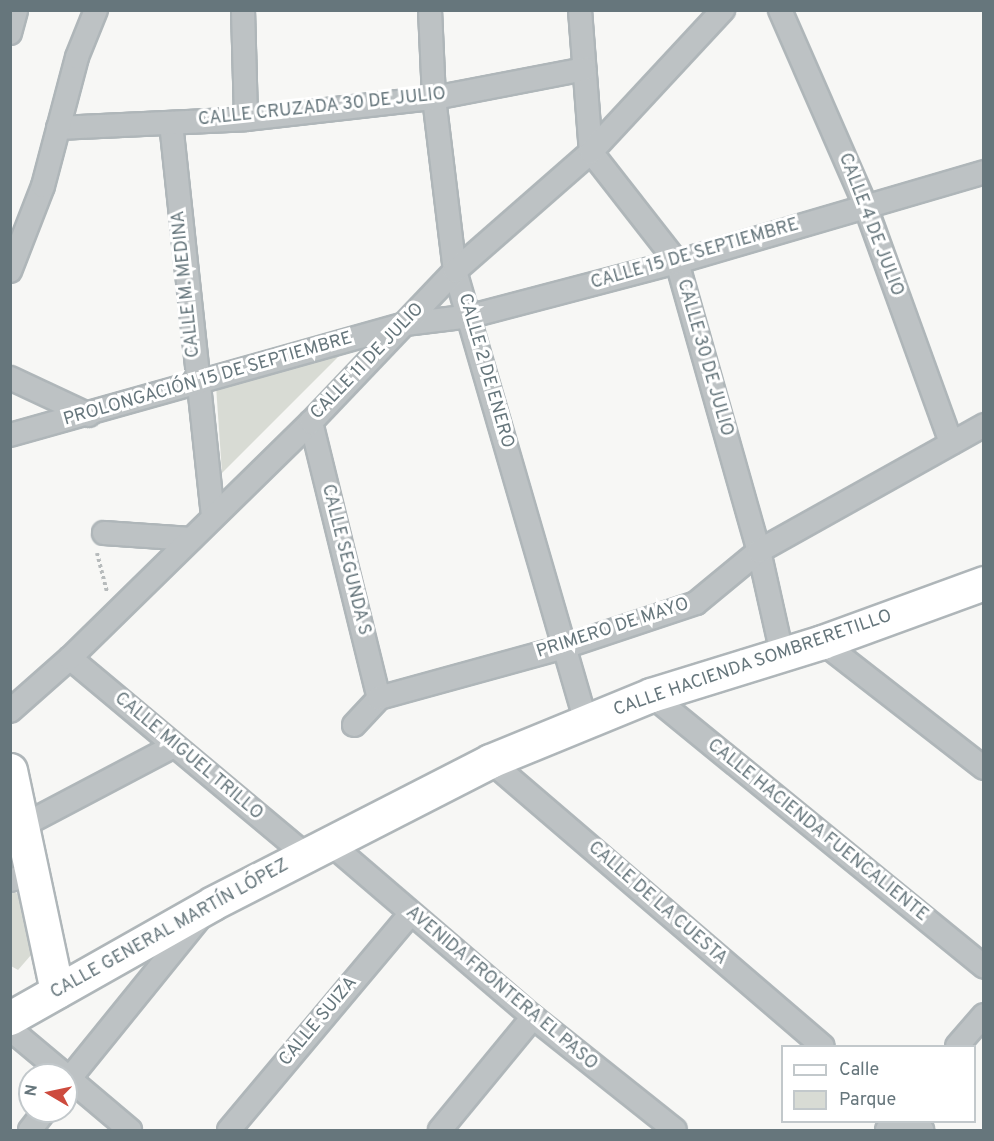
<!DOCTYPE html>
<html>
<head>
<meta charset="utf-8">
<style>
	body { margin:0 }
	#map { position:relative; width:994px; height:1141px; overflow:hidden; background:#f7f7f5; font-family:Overpass,sans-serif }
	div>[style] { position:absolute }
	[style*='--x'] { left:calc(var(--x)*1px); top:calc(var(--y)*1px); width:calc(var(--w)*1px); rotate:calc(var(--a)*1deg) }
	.green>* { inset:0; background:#d8dbd4 }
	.path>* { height:4px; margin-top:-2px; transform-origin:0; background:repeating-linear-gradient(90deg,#b7bbbc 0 3px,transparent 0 6px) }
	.roads { filter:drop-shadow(2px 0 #afb6b9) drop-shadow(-2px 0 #afb6b9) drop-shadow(0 2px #afb6b9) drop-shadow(0 -2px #afb6b9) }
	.street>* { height:22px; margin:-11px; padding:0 11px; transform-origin:11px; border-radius:11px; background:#bdc2c4 }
	.secondary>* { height:33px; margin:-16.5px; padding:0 16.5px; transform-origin:16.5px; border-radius:16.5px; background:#fff }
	span { translate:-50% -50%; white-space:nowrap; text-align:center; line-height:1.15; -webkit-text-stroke:6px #fff; paint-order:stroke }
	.street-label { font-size:18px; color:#66767c }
	.frame { position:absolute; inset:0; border:12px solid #66767c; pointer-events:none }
	.legend { position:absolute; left:781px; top:1045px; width:195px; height:78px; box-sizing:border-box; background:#fff; border:2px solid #c2c8cb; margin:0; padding:8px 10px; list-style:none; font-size:18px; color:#66767c }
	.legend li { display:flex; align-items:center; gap:12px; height:30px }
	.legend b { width:30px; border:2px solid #c2c8cb }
	.north { position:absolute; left:18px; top:1063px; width:60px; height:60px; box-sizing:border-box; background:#fff; border:2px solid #c2c8cb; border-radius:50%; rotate:279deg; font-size:16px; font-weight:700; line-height:24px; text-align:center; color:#66767c }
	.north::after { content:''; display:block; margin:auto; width:21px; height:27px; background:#cd4b3e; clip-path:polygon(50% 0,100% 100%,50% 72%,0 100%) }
</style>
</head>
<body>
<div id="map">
	<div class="green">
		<div style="clip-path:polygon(342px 353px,222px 473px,216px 386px)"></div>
		<div style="clip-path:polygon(10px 890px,20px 895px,31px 955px,18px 970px,11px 966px)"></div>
	</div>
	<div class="path">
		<div style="--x:97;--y:553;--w:40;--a:75.6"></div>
	</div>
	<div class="roads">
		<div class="street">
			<div style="--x:243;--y:10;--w:109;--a:88.4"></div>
			<div style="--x:430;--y:10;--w:88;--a:87.4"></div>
			<div style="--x:434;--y:98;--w:174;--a:83.1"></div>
			<div style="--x:455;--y:271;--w:471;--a:73.8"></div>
			<div style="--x:580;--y:10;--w:142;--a:85.6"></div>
			<div style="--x:591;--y:152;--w:140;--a:52"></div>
			<div style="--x:677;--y:262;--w:300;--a:74.2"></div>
			<div style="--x:759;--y:551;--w:106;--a:77.4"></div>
			<div style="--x:780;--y:10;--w:213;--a:66.4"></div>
			<div style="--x:865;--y:205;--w:253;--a:70.1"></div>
			<div style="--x:10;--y:33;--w:24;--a:-75"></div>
			<div style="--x:171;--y:123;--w:394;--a:83.9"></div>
			<div style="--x:58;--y:128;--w:188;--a:-2.7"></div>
			<div style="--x:246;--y:119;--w:189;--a:-6.4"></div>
			<div style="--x:434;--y:98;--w:153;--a:-10.9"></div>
			<div style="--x:10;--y:271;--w:91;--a:-68.8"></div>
			<div style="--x:43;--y:186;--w:133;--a:-75.2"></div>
			<div style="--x:77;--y:57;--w:51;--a:-68"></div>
			<div style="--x:10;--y:378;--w:87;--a:25.1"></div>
			<div style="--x:311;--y:422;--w:284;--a:76.2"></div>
			<div style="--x:10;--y:435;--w:410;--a:-15.7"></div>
			<div style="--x:405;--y:324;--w:66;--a:-6.9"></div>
			<div style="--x:471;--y:316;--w:213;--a:-14.7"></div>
			<div style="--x:677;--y:262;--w:320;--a:-16.3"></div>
			<div style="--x:104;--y:533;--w:87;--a:3.9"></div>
			<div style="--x:822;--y:642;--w:205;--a:37.9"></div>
			<div style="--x:70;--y:658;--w:307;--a:39.9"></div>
			<div style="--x:651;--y:695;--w:430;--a:39.2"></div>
			<div style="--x:10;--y:711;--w:80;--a:-41.5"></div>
			<div style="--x:70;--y:658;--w:337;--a:-44.4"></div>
			<div style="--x:311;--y:422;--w:209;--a:-46.4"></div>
			<div style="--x:455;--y:271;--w:181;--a:-41.2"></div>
			<div style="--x:591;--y:152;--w:194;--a:-47.1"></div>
			<div style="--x:354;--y:725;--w:37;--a:-47"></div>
			<div style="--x:379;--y:698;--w:192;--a:-15.4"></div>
			<div style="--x:564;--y:647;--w:139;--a:-18.4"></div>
			<div style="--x:696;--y:603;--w:82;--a:-39.5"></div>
			<div style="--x:759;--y:551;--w:258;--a:-29.2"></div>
			<div style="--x:490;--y:761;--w:438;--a:40.6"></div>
			<div style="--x:24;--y:825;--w:170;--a:-27.8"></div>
			<div style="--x:331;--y:844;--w:266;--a:40.6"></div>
			<div style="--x:533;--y:1017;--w:181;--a:38.5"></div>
			<div style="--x:10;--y:880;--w:21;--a:-11"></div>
			<div style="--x:10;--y:1029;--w:72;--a:39.9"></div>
			<div style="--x:957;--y:1046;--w:41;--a:-48.9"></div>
			<div style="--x:66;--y:1076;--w:84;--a:40.2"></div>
			<div style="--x:66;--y:1083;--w:216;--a:-51"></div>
			<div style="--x:911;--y:1122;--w:14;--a:36"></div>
			<div style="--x:30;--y:1130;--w:24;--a:-52"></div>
			<div style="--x:229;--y:1130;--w:282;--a:-50"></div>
			<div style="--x:440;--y:1130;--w:146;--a:-50.5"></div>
			<div style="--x:887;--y:1130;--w:11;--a:-49"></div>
		</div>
		<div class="secondary">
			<div style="--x:10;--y:770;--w:226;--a:78"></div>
			<div style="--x:10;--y:1018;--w:233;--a:-29.5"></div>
			<div style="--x:213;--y:903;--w:311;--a:-27.1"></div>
			<div style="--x:490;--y:761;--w:174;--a:-22.3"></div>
			<div style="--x:651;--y:695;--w:179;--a:-17.2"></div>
			<div style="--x:822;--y:642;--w:172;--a:-20"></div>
		</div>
	</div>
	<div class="street-label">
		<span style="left:322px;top:108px;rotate:-6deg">CALLE CRUZADA 30 DE JULIO</span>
		<span style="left:870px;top:225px;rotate:69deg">CALLE 4 DE JULIO</span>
		<span style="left:695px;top:255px;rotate:-16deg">CALLE 15 DE SEPTIEMBRE</span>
		<span style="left:187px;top:284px;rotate:-96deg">CALLE M. MEDINA</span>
		<span style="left:704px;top:358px;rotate:74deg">CALLE 30 DE JULIO</span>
		<span style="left:368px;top:362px;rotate:-46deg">CALLE 11 DE JULIO</span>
		<span style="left:485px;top:371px;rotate:74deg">CALLE 2 DE ENERO</span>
		<span style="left:208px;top:380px;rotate:-16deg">PROLONGACIÓN 15 DE SEPTIEMBRE</span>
		<span style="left:345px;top:560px;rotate:76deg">CALLE SEGUNDA S</span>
		<span style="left:613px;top:629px;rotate:-18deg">PRIMERO DE MAYO</span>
		<span style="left:753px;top:664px;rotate:-19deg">CALLE HACIENDA SOMBRERETILLO</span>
		<span style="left:188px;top:757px;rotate:40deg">CALLE MIGUEL TRILLO</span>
		<span style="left:817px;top:831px;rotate:39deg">CALLE HACIENDA FUENCALIENTE</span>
		<span style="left:657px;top:904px;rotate:41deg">CALLE DE LA CUESTA</span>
		<span style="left:170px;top:930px;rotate:-29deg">CALLE GENERAL MARTÍN LÓPEZ</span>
		<span style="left:501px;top:989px;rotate:40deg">AVENIDA FRONTERA EL PASO</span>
		<span style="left:319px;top:1022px;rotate:-50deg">CALLE SUIZA</span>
	</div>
	<div class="frame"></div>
	<ul class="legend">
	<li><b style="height:8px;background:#fff"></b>Calle</li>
	<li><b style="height:16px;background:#d8dbd4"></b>Parque</li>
	</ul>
	<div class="north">N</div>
</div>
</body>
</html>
